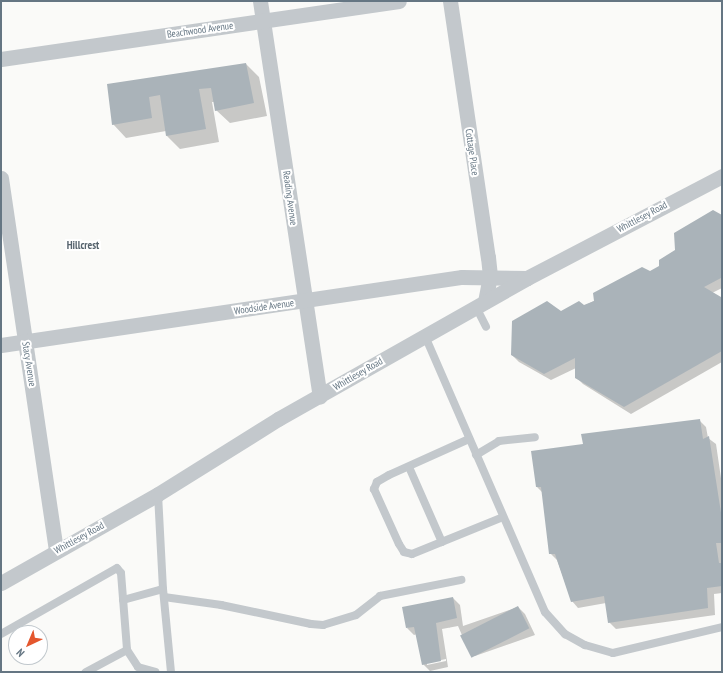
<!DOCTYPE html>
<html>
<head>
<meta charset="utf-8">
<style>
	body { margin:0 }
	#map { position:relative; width:723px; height:673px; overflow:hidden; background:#fafaf8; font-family:"PT Sans Narrow",sans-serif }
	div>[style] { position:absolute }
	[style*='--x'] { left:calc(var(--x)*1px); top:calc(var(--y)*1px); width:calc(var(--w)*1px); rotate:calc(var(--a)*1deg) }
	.shadow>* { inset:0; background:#0003 }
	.building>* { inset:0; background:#aab3b9; transform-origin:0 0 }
	.service>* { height:8px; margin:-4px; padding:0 4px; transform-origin:4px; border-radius:4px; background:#c3c8cc }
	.minor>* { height:15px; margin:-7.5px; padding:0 7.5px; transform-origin:7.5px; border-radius:7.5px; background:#c3c8cc }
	span { translate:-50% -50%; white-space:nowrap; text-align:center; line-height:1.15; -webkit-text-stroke:4px #fff; paint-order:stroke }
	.street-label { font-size:10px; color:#657683 }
	.neighbourhood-label { font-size:11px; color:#57646e; font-weight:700 }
	.frame { position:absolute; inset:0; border:2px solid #657683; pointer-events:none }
	.north { position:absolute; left:8px; top:625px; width:40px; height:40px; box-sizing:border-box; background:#fff; border:1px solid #c1c8cd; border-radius:50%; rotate:224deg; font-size:11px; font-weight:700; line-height:16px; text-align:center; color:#657683 }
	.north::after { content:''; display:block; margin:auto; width:14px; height:18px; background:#e4572e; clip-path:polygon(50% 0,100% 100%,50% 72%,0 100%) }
</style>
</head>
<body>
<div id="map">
	<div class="shadow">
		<div style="clip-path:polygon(246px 64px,259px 77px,267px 116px,230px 123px,216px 110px,215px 102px,212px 102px,219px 142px,180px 149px,167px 136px,166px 131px,126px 138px,113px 124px,108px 85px)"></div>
		<div style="clip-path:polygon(713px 211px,722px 216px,722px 288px,712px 293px,722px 300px,722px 362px,631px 414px,583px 384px,576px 377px,576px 368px,551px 380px,519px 362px,512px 355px,561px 312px,584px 306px,660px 267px)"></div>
		<div style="clip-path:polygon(699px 420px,706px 427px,708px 438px,716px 444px,722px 485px,722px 593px,714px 594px,715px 615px,616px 629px,609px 622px,606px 603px,578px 608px,572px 601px,557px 560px,550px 553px,543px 493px,537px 487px,584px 445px)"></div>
		<div style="clip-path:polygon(evenodd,453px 598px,460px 605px,463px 626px,518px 607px,525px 614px,535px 635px,475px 656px,468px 649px,458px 626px,442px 629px,448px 667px,430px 671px,423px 664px,417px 634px,414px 635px,407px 628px,453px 598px,446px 659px,446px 661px,427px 665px,427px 663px,446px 659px)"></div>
	</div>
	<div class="building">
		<div style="clip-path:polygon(246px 63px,254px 103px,215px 111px,211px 88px,199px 89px,206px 129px,166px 136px,160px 95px,149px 97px,152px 118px,112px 125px,107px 84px)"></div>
		<div style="clip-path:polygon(713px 210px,722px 215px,721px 278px,704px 287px,721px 297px,722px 351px,624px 407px,575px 378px,575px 358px,544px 374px,511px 355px,512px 321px,547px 301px,561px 311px,579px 301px,584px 305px,594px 301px,593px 293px,642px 267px,650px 271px,659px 266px,659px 260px,675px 250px,674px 233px)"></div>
		<div style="clip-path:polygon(700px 419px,703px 439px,709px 436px,722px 519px,722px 543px,716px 543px,719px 563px,722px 563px,722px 586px,707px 588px,708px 608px,608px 623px,604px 596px,571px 602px,555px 554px,549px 554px,541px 487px,536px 487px,531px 451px,583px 444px,581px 434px)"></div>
		<div style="clip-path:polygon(453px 597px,457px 618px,436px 623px,441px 661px,422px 665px,414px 627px,406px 628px,402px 607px)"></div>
		<div style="left:518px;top:606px;width:25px;height:65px;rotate:63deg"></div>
	</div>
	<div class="service">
		<div style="--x:476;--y:307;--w:22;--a:63"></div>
		<div style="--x:425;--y:336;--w:301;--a:66.5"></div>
		<div style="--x:545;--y:612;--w:30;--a:48"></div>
		<div style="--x:565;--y:634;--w:23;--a:29"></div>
		<div style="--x:585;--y:645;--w:29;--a:16"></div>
		<div style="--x:613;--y:653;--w:112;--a:-13.4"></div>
		<div style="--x:469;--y:439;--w:88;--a:155.8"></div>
		<div style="--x:389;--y:475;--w:14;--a:150"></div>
		<div style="--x:377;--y:482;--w:8;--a:113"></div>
		<div style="--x:374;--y:489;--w:60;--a:65.6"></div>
		<div style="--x:399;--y:544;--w:9;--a:58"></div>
		<div style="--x:404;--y:552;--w:8;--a:14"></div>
		<div style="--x:412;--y:554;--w:98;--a:-22.1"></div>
		<div style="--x:476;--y:455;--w:27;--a:-31"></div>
		<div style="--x:499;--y:441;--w:36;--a:-6"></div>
		<div style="--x:409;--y:467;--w:82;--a:66.3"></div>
		<div style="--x:158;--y:494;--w:95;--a:87"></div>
		<div style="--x:164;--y:597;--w:58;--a:8"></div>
		<div style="--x:221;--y:605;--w:92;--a:11.9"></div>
		<div style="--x:311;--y:624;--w:12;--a:5"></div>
		<div style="--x:323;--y:625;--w:34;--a:-17"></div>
		<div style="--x:356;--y:615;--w:31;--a:-38"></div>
		<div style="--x:380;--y:596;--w:83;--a:-11.2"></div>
		<div style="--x:123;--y:600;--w:41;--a:-15.4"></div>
		<div style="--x:163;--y:589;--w:83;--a:84.5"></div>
		<div style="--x:1;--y:634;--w:133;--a:-29.6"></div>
		<div style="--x:117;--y:568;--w:6;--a:51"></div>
		<div style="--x:121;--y:573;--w:77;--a:85.5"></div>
		<div style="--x:127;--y:650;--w:47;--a:151.8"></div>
		<div style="--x:127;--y:650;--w:20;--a:57"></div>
		<div style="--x:138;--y:667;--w:18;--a:16"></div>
	</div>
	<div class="minor">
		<div style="--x:260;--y:1;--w:400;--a:81.4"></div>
		<div style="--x:450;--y:1;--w:259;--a:81.6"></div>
		<div style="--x:488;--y:257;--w:19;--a:84"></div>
		<div style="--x:490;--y:276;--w:26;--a:101"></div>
		<div style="--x:1;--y:59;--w:402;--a:-8.3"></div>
		<div style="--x:1;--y:178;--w:377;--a:81.6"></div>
		<div style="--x:1;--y:345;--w:466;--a:-8.4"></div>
		<div style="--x:462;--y:277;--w:65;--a:0.9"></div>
		<div style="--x:1;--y:583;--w:180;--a:-29.5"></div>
		<div style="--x:158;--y:494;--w:142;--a:-32"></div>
		<div style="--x:278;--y:419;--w:286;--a:-29.5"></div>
		<div style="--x:527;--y:278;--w:220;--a:-27.6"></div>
	</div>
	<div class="street-label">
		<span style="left:200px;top:30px;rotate:-8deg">Beachwood Avenue</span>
		<span style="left:472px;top:152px;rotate:82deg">Cottage Place</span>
		<span style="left:290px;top:198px;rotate:82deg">Reading Avenue</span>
		<span style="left:642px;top:217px;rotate:-28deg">Whittlesey Road</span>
		<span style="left:264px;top:307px;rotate:-8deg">Woodside Avenue</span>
		<span style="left:29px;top:364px;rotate:81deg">Stacy Avenue</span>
		<span style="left:358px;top:374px;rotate:-30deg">Whittlesey Road</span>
		<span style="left:79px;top:538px;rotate:-29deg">Whittlesey Road</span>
	</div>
	<div class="neighbourhood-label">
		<span style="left:83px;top:245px">Hillcrest</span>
	</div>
	<div class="frame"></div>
	<div class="north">N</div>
</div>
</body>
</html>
